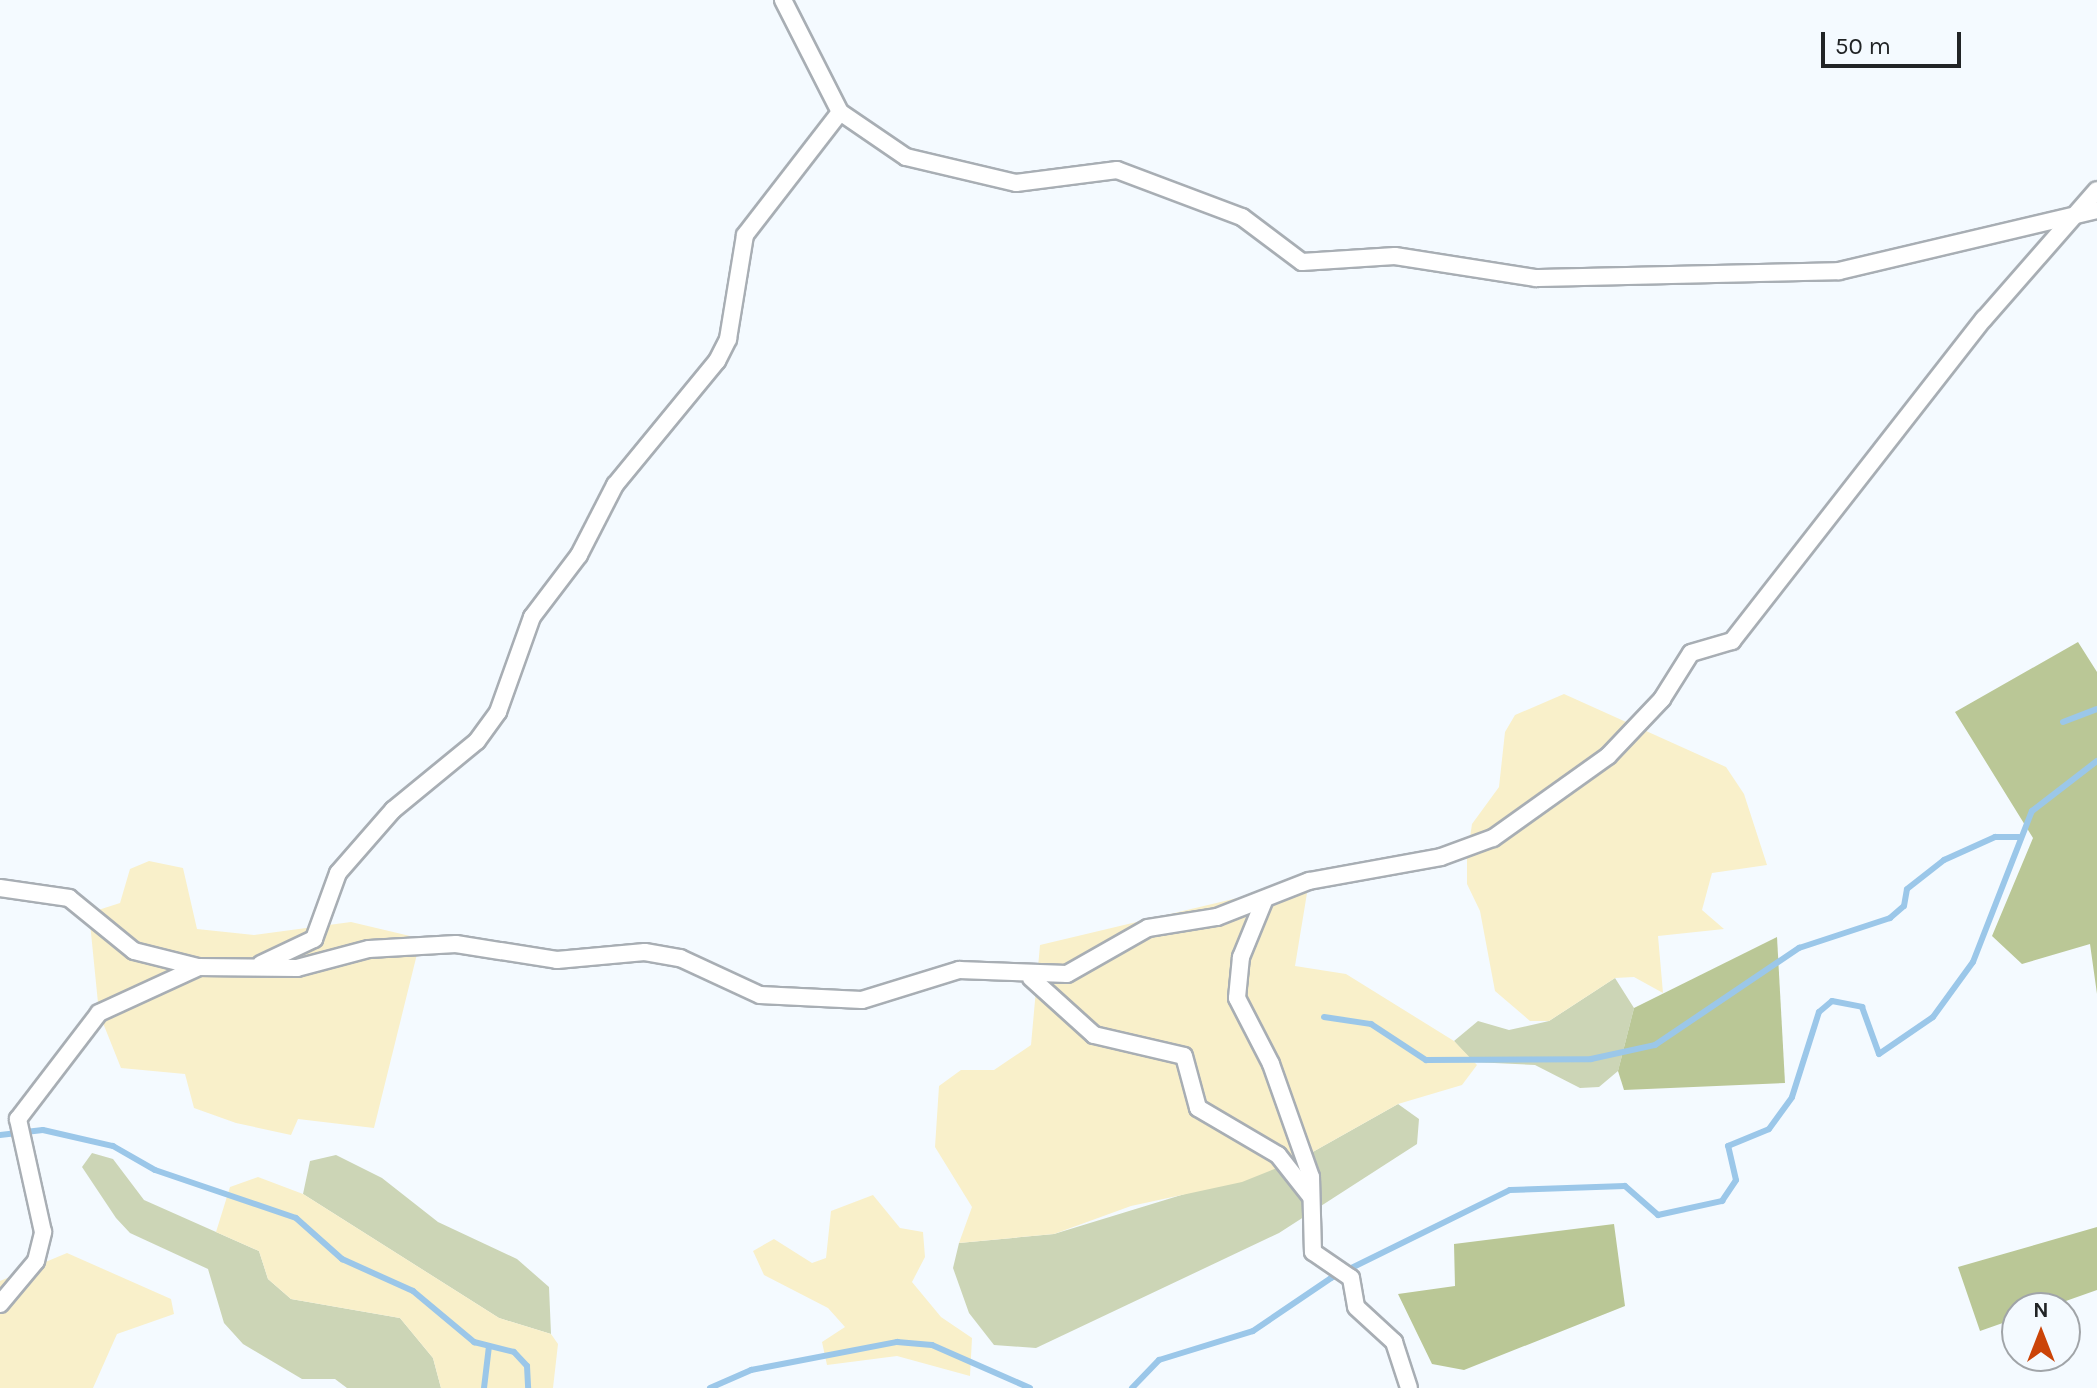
<!DOCTYPE html>
<html>
<head>
<meta charset="utf-8">
<style>
	body { margin:0 }
	#map { position:relative; width:2097px; height:1388px; overflow:hidden; background:#f4faff; font-family:Karla,sans-serif }
	div>[style] { position:absolute }
	[style*='--x'] { left:calc(var(--x)*1px); top:calc(var(--y)*1px); width:calc(var(--w)*1px); rotate:calc(var(--a)*1deg) }
	.green>* { inset:0; background:#ccd5b6 }
	.forest>* { inset:0; background:#bac796 }
	.sand>* { inset:0; background:#f9f0ca }
	.stream>* { height:6px; margin:-3px; padding:0 3px; transform-origin:3px; border-radius:3px; background:#9bc7e9 }
	.roads { filter:drop-shadow(2px 0 #a8aeb4) drop-shadow(-2px 0 #a8aeb4) drop-shadow(0 2px #a8aeb4) drop-shadow(0 -2px #a8aeb4) }
	.street>* { height:16px; margin:-8px; padding:0 8px; transform-origin:8px; border-radius:8px; background:#fff }
	span { translate:-50% -50%; white-space:nowrap; text-align:center; line-height:1.15; -webkit-text-stroke:8px #f4faff; paint-order:stroke }
	.north { position:absolute; left:2001px; top:1292px; width:80px; height:80px; box-sizing:border-box; background:#f4faff; border:2px solid #a0a4a8; border-radius:50%; rotate:0deg; font-size:22px; font-weight:700; line-height:32px; text-align:center; color:#212426 }
	.north::after { content:''; display:block; margin:auto; width:28px; height:36px; background:#cb4408; clip-path:polygon(50% 0,100% 100%,50% 72%,0 100%) }
	.scale { position:absolute; left:1821px; top:32px; width:140px; height:36px; box-sizing:border-box; border:4px solid #212426; border-top:0; padding-left:10px; font-size:24px; line-height:28px; white-space:nowrap; color:#212426; -webkit-text-stroke:6px #f4faff; paint-order:stroke }
</style>
</head>
<body>
<div id="map">
	<div class="green">
		<div style="clip-path:polygon(1615px 978px,1634px 1008px,1618px 1071px,1599px 1087px,1580px 1088px,1535px 1065px,1473px 1062px,1454px 1041px,1478px 1021px,1509px 1030px,1549px 1021px)"></div>
		<div style="clip-path:polygon(1398px 1104px,1419px 1119px,1417px 1144px,1279px 1233px,1036px 1348px,994px 1345px,969px 1313px,953px 1268px,959px 1243px,1054px 1234px,1302px 1158px)"></div>
		<div style="clip-path:polygon(92px 1153px,113px 1159px,144px 1200px,259px 1251px,268px 1279px,291px 1299px,400px 1318px,433px 1358px,441px 1388px,347px 1388px,335px 1379px,302px 1379px,243px 1344px,224px 1323px,208px 1269px,130px 1233px,116px 1218px,82px 1167px)"></div>
		<div style="clip-path:polygon(336px 1155px,382px 1178px,438px 1222px,517px 1259px,549px 1287px,551px 1334px,499px 1318px,303px 1194px,310px 1161px)"></div>
	</div>
	<div class="forest">
		<div style="clip-path:polygon(2078px 642px,2097px 672px,2097px 994px,2090px 944px,2022px 964px,1992px 936px,2033px 838px,1955px 712px)"></div>
		<div style="clip-path:polygon(1777px 937px,1785px 1083px,1624px 1090px,1618px 1071px,1634px 1008px)"></div>
		<div style="clip-path:polygon(1614px 1224px,1625px 1306px,1464px 1370px,1432px 1364px,1398px 1294px,1455px 1286px,1454px 1244px)"></div>
		<div style="clip-path:polygon(2097px 1227px,2097px 1290px,2046px 1308px,2017px 1308px,2017px 1318px,1980px 1331px,1958px 1267px)"></div>
	</div>
	<div class="sand">
		<div style="clip-path:polygon(1564px 694px,1726px 767px,1744px 794px,1767px 865px,1712px 873px,1702px 910px,1724px 929px,1658px 936px,1663px 993px,1634px 977px,1615px 978px,1549px 1021px,1530px 1021px,1495px 991px,1480px 911px,1467px 884px,1467px 857px,1472px 824px,1499px 787px,1505px 732px,1515px 715px)"></div>
		<div style="clip-path:polygon(149px 861px,183px 868px,197px 929px,254px 935px,351px 922px,410px 936px,419px 946px,374px 1128px,298px 1119px,291px 1135px,236px 1123px,194px 1108px,185px 1074px,121px 1068px,99px 1013px,89px 913px,120px 903px,130px 869px)"></div>
		<div style="clip-path:polygon(1309px 881px,1295px 966px,1346px 974px,1454px 1041px,1477px 1065px,1462px 1085px,1398px 1104px,1302px 1158px,1242px 1182px,1131px 1206px,1054px 1234px,959px 1243px,972px 1207px,935px 1147px,939px 1086px,961px 1070px,994px 1070px,1031px 1045px,1040px 945px)"></div>
		<div style="clip-path:polygon(258px 1177px,303px 1194px,499px 1318px,551px 1334px,558px 1344px,553px 1388px,441px 1388px,433px 1358px,400px 1318px,291px 1299px,268px 1279px,259px 1251px,216px 1232px,230px 1187px)"></div>
		<div style="clip-path:polygon(873px 1195px,900px 1228px,923px 1232px,925px 1257px,912px 1282px,941px 1317px,972px 1338px,970px 1376px,897px 1356px,827px 1365px,822px 1342px,845px 1327px,828px 1308px,764px 1275px,753px 1251px,774px 1239px,812px 1263px,826px 1258px,831px 1211px)"></div>
		<div style="clip-path:polygon(67px 1253px,171px 1299px,174px 1314px,117px 1334px,93px 1388px,0 1388px,0 1281px)"></div>
	</div>
	<div class="stream">
		<div style="--x:2063;--y:722;--w:36;--a:-21"></div>
		<div style="--x:1324;--y:1017;--w:48;--a:8.5"></div>
		<div style="--x:1371;--y:1024;--w:66;--a:33.2"></div>
		<div style="--x:1426;--y:1060;--w:165;--a:-0.3"></div>
		<div style="--x:1591;--y:1059;--w:66;--a:-12.3"></div>
		<div style="--x:1655;--y:1045;--w:174;--a:-34"></div>
		<div style="--x:1799;--y:948;--w:96;--a:-18.2"></div>
		<div style="--x:1890;--y:918;--w:18;--a:-41"></div>
		<div style="--x:1904;--y:906;--w:17;--a:-80"></div>
		<div style="--x:1907;--y:889;--w:47;--a:-38.1"></div>
		<div style="--x:1944;--y:860;--w:56;--a:-24.3"></div>
		<div style="--x:1995;--y:837;--w:24;--a:0"></div>
		<div style="--x:0;--y:1135;--w:43;--a:-6.6"></div>
		<div style="--x:43;--y:1130;--w:72;--a:12.9"></div>
		<div style="--x:113;--y:1146;--w:48;--a:29.7"></div>
		<div style="--x:155;--y:1170;--w:149;--a:18.8"></div>
		<div style="--x:296;--y:1218;--w:62;--a:41.7"></div>
		<div style="--x:342;--y:1259;--w:78;--a:24.3"></div>
		<div style="--x:413;--y:1291;--w:80;--a:39.9"></div>
		<div style="--x:474;--y:1342;--w:41;--a:14"></div>
		<div style="--x:514;--y:1352;--w:19;--a:47"></div>
		<div style="--x:527;--y:1366;--w:22;--a:87"></div>
		<div style="--x:484;--y:1388;--w:42;--a:-83.2"></div>
		<div style="--x:710;--y:1388;--w:45;--a:-23.7"></div>
		<div style="--x:751;--y:1370;--w:149;--a:-10.9"></div>
		<div style="--x:897;--y:1342;--w:35;--a:5"></div>
		<div style="--x:932;--y:1345;--w:107;--a:23.7"></div>
		<div style="--x:1132;--y:1388;--w:39;--a:-46"></div>
		<div style="--x:1159;--y:1360;--w:98;--a:-17.1"></div>
		<div style="--x:1253;--y:1331;--w:94;--a:-34.2"></div>
		<div style="--x:1331;--y:1278;--w:199;--a:-26.2"></div>
		<div style="--x:1510;--y:1190;--w:115;--a:-2"></div>
		<div style="--x:1625;--y:1186;--w:44;--a:41.3"></div>
		<div style="--x:1658;--y:1215;--w:66;--a:-12.3"></div>
		<div style="--x:1722;--y:1201;--w:25;--a:-56"></div>
		<div style="--x:1736;--y:1180;--w:35;--a:-103"></div>
		<div style="--x:1728;--y:1146;--w:44;--a:-22.5"></div>
		<div style="--x:1769;--y:1129;--w:39;--a:-54"></div>
		<div style="--x:1792;--y:1097;--w:89;--a:-72.4"></div>
		<div style="--x:1819;--y:1012;--w:17;--a:-40"></div>
		<div style="--x:1832;--y:1001;--w:31;--a:11"></div>
		<div style="--x:1862;--y:1007;--w:50;--a:70.1"></div>
		<div style="--x:1879;--y:1054;--w:65;--a:-34.4"></div>
		<div style="--x:1933;--y:1017;--w:68;--a:-54"></div>
		<div style="--x:1973;--y:962;--w:162;--a:-68.7"></div>
		<div style="--x:2032;--y:811;--w:82;--a:-37.6"></div>
	</div>
	<div class="roads">
		<div class="street">
			<div style="--x:783;--y:0;--w:126;--a:63"></div>
			<div style="--x:840;--y:112;--w:80;--a:34.3"></div>
			<div style="--x:906;--y:157;--w:113;--a:13.3"></div>
			<div style="--x:1016;--y:183;--w:102;--a:-7.3"></div>
			<div style="--x:1117;--y:170;--w:134;--a:20.6"></div>
			<div style="--x:1242;--y:217;--w:75;--a:36.9"></div>
			<div style="--x:1302;--y:262;--w:93;--a:-3.7"></div>
			<div style="--x:1395;--y:256;--w:143;--a:8.9"></div>
			<div style="--x:1536;--y:278;--w:303;--a:-1.3"></div>
			<div style="--x:1839;--y:271;--w:265;--a:-13.3"></div>
			<div style="--x:0;--y:888;--w:70;--a:8.2"></div>
			<div style="--x:69;--y:898;--w:84;--a:39.2"></div>
			<div style="--x:134;--y:951;--w:66;--a:14"></div>
			<div style="--x:198;--y:967;--w:99;--a:0.6"></div>
			<div style="--x:297;--y:968;--w:74;--a:-14.8"></div>
			<div style="--x:369;--y:949;--w:87;--a:-3.3"></div>
			<div style="--x:456;--y:944;--w:102;--a:9"></div>
			<div style="--x:557;--y:960;--w:88;--a:-5.2"></div>
			<div style="--x:645;--y:952;--w:36;--a:10"></div>
			<div style="--x:680;--y:958;--w:88;--a:24.8"></div>
			<div style="--x:760;--y:995;--w:102;--a:2.8"></div>
			<div style="--x:862;--y:1000;--w:102;--a:-17.2"></div>
			<div style="--x:959;--y:970;--w:108;--a:2.1"></div>
			<div style="--x:1067;--y:974;--w:93;--a:-29.6"></div>
			<div style="--x:1148;--y:928;--w:70;--a:-9.1"></div>
			<div style="--x:1217;--y:917;--w:99;--a:-21.4"></div>
			<div style="--x:1309;--y:881;--w:134;--a:-10.3"></div>
			<div style="--x:1441;--y:857;--w:55;--a:-20.1"></div>
			<div style="--x:1493;--y:838;--w:141;--a:-35.5"></div>
			<div style="--x:1608;--y:756;--w:79;--a:-46.5"></div>
			<div style="--x:1662;--y:699;--w:54;--a:-57.8"></div>
			<div style="--x:1691;--y:653;--w:43;--a:-16.3"></div>
			<div style="--x:1732;--y:641;--w:409;--a:-52"></div>
			<div style="--x:1984;--y:319;--w:171;--a:-48.8"></div>
			<div style="--x:1264;--y:901;--w:61;--a:112.3"></div>
			<div style="--x:1241;--y:957;--w:41;--a:95.6"></div>
			<div style="--x:1237;--y:998;--w:74;--a:62.7"></div>
			<div style="--x:1271;--y:1064;--w:120;--a:70.5"></div>
			<div style="--x:1311;--y:1177;--w:75;--a:88.5"></div>
			<div style="--x:1313;--y:1252;--w:46;--a:34.4"></div>
			<div style="--x:1351;--y:1278;--w:29;--a:80"></div>
			<div style="--x:1356;--y:1307;--w:52;--a:42.6"></div>
			<div style="--x:1394;--y:1342;--w:48;--a:71.9"></div>
			<div style="--x:261;--y:964;--w:59;--a:-25.3"></div>
			<div style="--x:314;--y:939;--w:70;--a:-70"></div>
			<div style="--x:338;--y:873;--w:84;--a:-48.9"></div>
			<div style="--x:393;--y:810;--w:109;--a:-39.4"></div>
			<div style="--x:477;--y:741;--w:36;--a:-54"></div>
			<div style="--x:498;--y:712;--w:101;--a:-70.3"></div>
			<div style="--x:532;--y:617;--w:78;--a:-52.8"></div>
			<div style="--x:579;--y:555;--w:79;--a:-62.8"></div>
			<div style="--x:615;--y:485;--w:161;--a:-50.6"></div>
			<div style="--x:717;--y:361;--w:25;--a:-63"></div>
			<div style="--x:728;--y:339;--w:105;--a:-80.7"></div>
			<div style="--x:745;--y:235;--w:155;--a:-52.3"></div>
			<div style="--x:1031;--y:978;--w:85;--a:42.1"></div>
			<div style="--x:1094;--y:1035;--w:92;--a:13.1"></div>
			<div style="--x:1184;--y:1056;--w:54;--a:74.9"></div>
			<div style="--x:1198;--y:1108;--w:93;--a:30.4"></div>
			<div style="--x:1278;--y:1155;--w:53;--a:51.8"></div>
			<div style="--x:0;--y:1304;--w:56;--a:-50.1"></div>
			<div style="--x:36;--y:1261;--w:30;--a:-76"></div>
			<div style="--x:43;--y:1232;--w:116;--a:-102.5"></div>
			<div style="--x:18;--y:1119;--w:133;--a:-52.6"></div>
			<div style="--x:99;--y:1013;--w:108;--a:-24.7"></div>
		</div>
	</div>
	<div class="north">N</div>
	<div class="scale">50 m</div>
</div>
</body>
</html>
